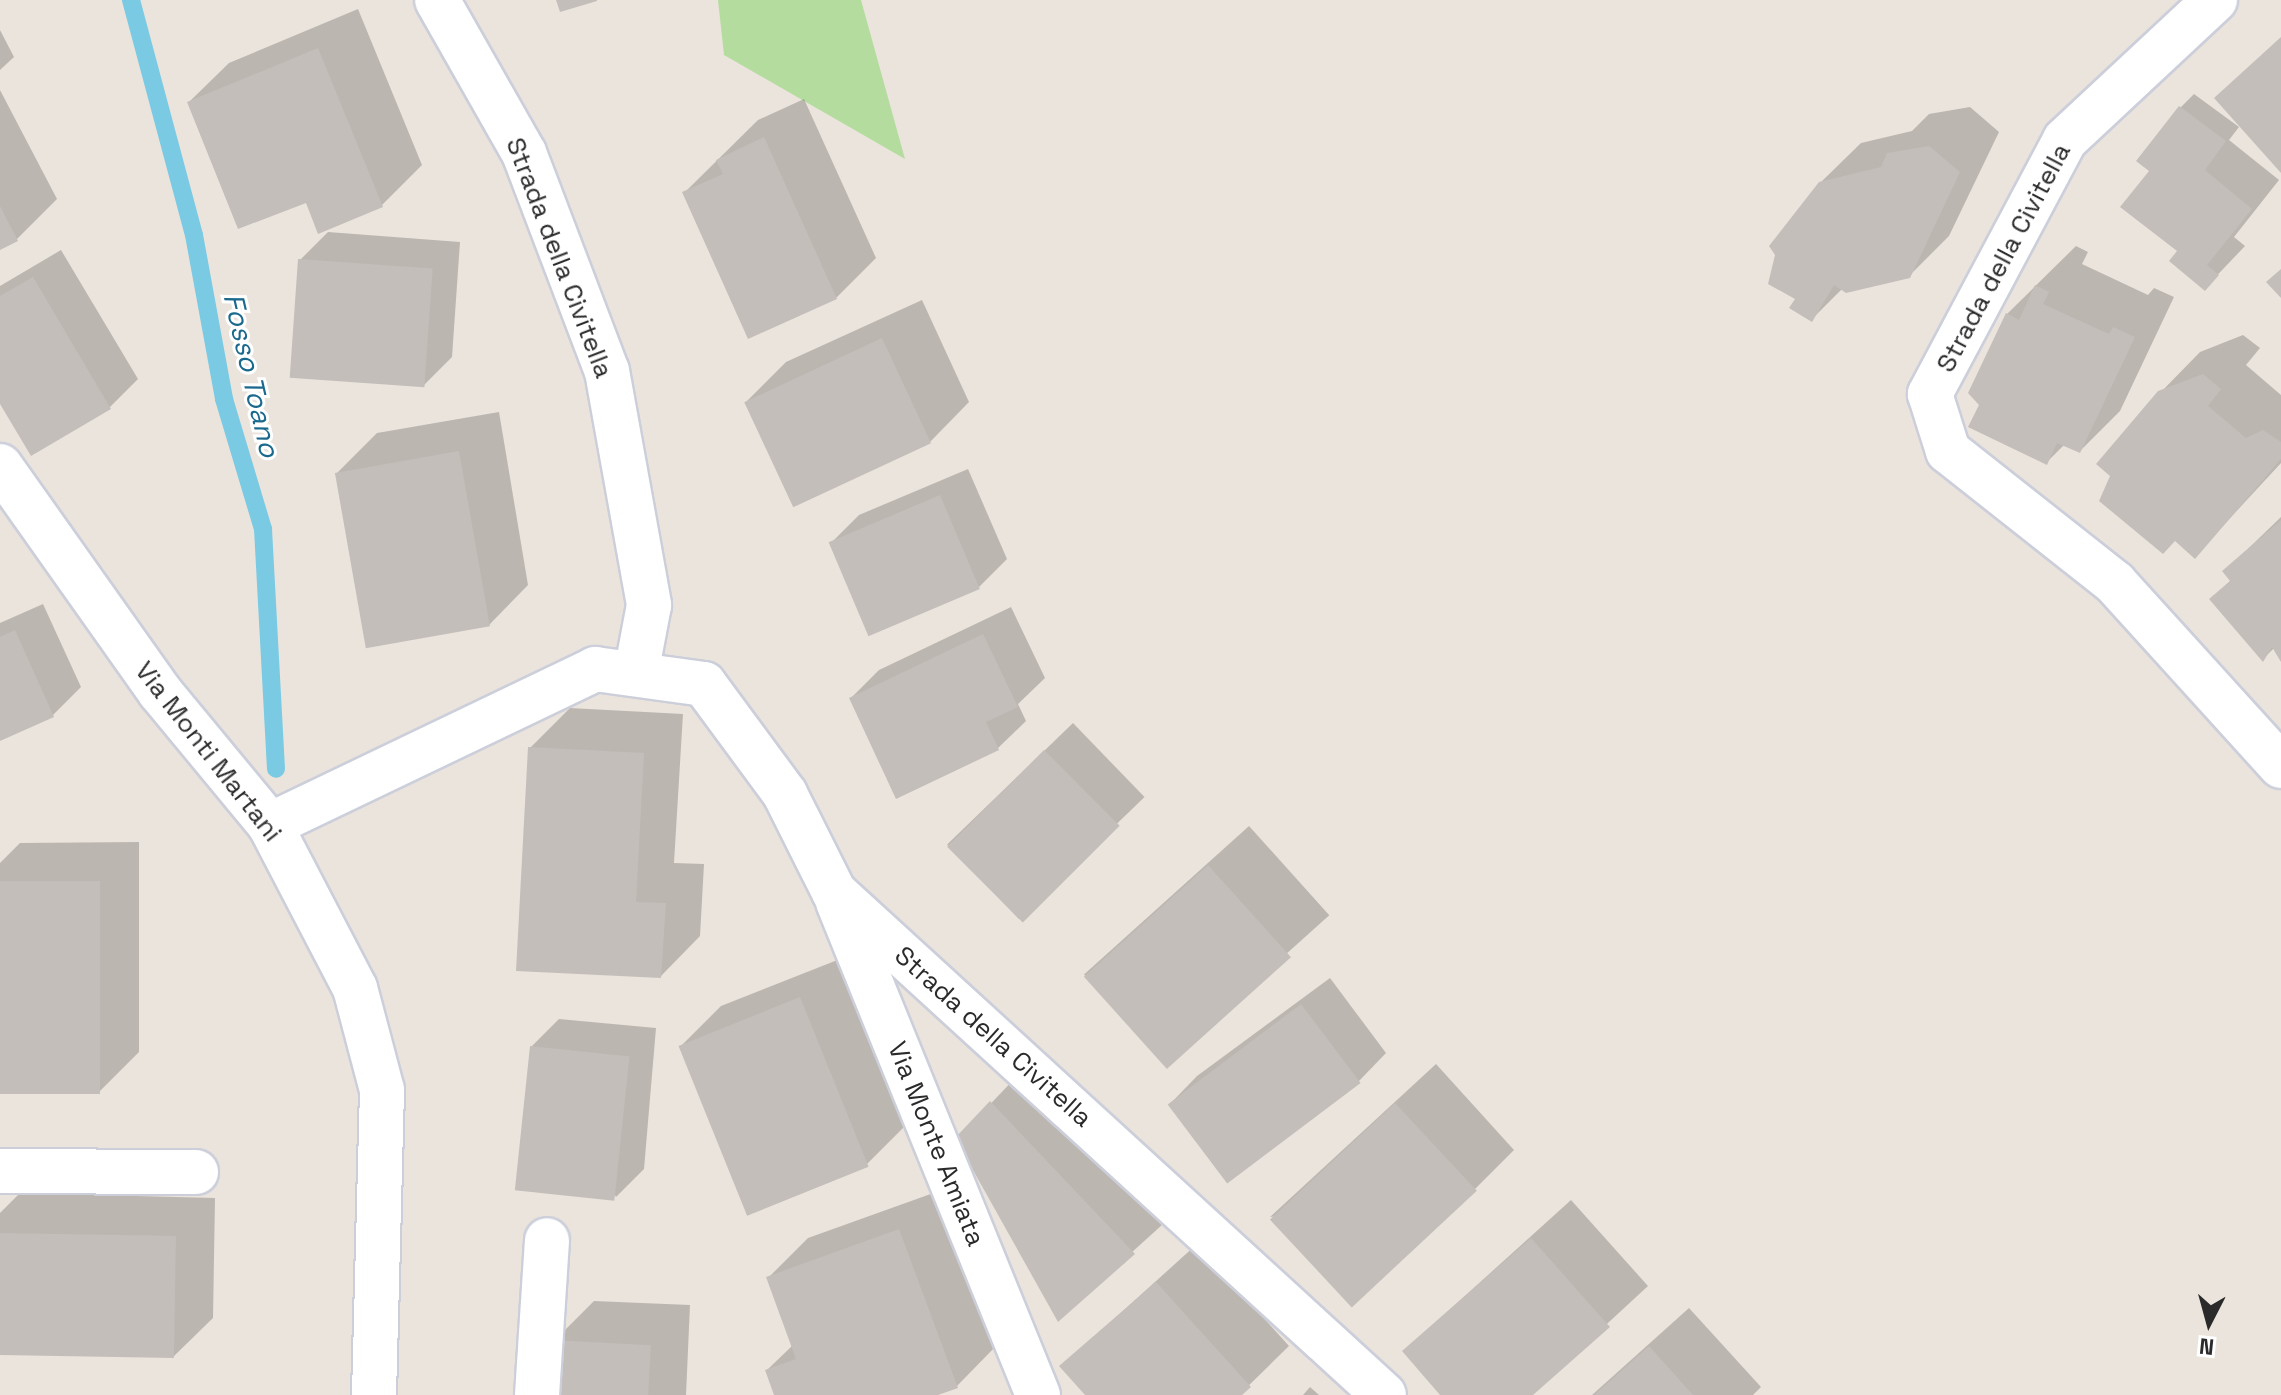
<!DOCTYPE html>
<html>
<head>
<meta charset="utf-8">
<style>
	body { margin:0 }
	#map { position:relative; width:2281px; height:1395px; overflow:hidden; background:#ebe4dd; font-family:"Space Grotesk",sans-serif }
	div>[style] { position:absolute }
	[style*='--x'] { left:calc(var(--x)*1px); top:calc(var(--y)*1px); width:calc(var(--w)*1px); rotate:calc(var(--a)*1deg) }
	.green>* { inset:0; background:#b5dc9f }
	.shadow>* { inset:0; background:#0003; transform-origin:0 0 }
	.stream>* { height:18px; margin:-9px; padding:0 9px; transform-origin:9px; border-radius:9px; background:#7acae3 }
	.building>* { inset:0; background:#c3beba; transform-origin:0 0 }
	.roads { filter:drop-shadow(2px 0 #cccfda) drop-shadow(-2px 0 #cccfda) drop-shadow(0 2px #cccfda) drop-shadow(0 -2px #cccfda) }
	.minor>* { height:44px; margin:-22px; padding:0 22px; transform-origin:22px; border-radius:22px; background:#fff }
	span { translate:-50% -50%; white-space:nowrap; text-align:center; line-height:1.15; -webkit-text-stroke:6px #fff; paint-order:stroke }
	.street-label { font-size:26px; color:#2a2a2a }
	.water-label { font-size:28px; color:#1a698d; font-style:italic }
	.north { position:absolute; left:2169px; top:1283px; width:80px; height:80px; -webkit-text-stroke:6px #fff; paint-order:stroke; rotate:186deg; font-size:22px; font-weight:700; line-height:32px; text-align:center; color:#2a2a2a }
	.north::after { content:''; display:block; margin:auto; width:28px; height:36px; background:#2a2a2a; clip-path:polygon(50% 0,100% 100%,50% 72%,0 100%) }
</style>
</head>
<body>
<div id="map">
	<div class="green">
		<div style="clip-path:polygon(718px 0,861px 0,905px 159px,724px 55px)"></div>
	</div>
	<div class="shadow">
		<div style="clip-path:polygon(358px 9px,422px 165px,382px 205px,319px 231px,307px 200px,189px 102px,229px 63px)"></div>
		<div style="clip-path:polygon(0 30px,14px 57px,0 70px)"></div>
		<div style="clip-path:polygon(0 90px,57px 199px,17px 239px,0 247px)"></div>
		<div style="clip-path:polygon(2194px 94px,2239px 127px,2229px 140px,2279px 180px,2234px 237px,2245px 246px,2205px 288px,2180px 251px,2151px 170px,2181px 107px)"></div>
		<div style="clip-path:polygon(804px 99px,876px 258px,836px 298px,684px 193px,758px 120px)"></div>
		<div style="clip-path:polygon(1970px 107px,1999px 132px,1949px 236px,1909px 276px,1843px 288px,1812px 319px,1797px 299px,1820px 183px,1861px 143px,1912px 131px,1929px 114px)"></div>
		<div style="clip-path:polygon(328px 232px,460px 242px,452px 357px,424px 385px,300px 260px)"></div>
		<div style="clip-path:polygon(2076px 246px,2088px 252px,2082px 264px,2148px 295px,2154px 288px,2174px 297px,2120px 411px,2080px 451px,2065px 444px,2046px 463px,1981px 405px,2007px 314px)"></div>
		<div style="clip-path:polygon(61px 250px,138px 379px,110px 407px,32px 454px,0 400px,0 286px)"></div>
		<div style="clip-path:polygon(922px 300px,969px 402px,930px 442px,746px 402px,786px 362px)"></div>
		<div style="clip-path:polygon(2243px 335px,2260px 348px,2246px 365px,2281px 395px,2281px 463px,2195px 556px,2160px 393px,2200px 352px)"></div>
		<div style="clip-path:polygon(499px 412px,528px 585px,489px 625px,337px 473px,377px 433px)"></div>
		<div style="clip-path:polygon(968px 469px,1007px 559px,979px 587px,831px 543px,859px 515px)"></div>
		<div style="clip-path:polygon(2281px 517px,2281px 658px,2274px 648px,2263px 659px,2212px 599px,2231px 580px,2225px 571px)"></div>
		<div style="clip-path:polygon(43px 604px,81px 687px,53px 715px,0 739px,0 623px)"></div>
		<div style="clip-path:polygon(1011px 607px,1045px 678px,1018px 704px,1026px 721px,998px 748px,851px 698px,879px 670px)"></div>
		<div style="clip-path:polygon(570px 708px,683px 714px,674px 863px,704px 864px,700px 936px,661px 976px,530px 748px)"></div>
		<div style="left:1073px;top:723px;width:103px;height:175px;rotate:46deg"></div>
		<div style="left:1249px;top:826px;width:120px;height:222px;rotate:48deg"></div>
		<div style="clip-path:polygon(139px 842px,139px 1052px,99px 1092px,0 1091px,0 863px,20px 843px)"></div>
		<div style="clip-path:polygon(840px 959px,905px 1126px,866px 1165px,681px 1046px,721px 1006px)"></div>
		<div style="clip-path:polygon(1330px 978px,1386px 1053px,1359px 1081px,1226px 1180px,1170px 1104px,1197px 1076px)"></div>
		<div style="clip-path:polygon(559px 1019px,656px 1028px,644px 1169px,616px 1197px,531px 1047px)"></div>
		<div style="clip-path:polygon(1436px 1064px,1514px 1150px,1474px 1190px,1270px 1217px)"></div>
		<div style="clip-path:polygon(1019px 1074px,1162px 1225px,1058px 1319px,958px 1138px)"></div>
		<div style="clip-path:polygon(939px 1191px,996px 1346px,957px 1386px,933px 1395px,777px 1395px,767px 1370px,793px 1345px,768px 1278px,808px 1238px)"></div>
		<div style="clip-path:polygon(20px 1193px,215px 1198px,213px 1318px,173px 1357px,0 1353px,0 1213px)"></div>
		<div style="clip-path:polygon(1571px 1200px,1648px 1286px,1530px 1395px,1443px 1395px,1404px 1351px)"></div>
		<div style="clip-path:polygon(1197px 1244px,1289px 1346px,1239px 1395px,1088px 1395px,1062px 1366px)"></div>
		<div style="clip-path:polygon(594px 1301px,690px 1305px,686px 1395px,551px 1395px,554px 1341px)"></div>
		<div style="clip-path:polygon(1689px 1308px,1761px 1387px,1753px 1395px,1592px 1395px)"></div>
		<div style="clip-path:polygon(1310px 1387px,1319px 1395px,1303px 1395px)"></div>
	</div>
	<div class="stream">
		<div style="--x:131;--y:0;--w:243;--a:75"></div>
		<div style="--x:194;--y:235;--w:167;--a:79.6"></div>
		<div style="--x:224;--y:399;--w:136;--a:73.3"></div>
		<div style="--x:263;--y:529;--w:240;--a:86.9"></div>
	</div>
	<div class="building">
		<div style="clip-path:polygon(556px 0,597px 0,597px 1px,560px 12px)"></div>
		<div style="clip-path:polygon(2281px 37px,2281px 173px,2214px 98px)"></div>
		<div style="clip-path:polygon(318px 48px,383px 207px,318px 234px,306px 203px,238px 229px,187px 102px)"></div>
		<div style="clip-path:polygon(2179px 106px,2226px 141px,2205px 170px,2252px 209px,2207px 265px,2219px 275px,2205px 291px,2169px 261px,2177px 251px,2120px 207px,2149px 171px,2136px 161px)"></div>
		<div style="clip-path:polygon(764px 137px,837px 299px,748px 339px,682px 192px,723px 174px,716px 160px)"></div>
		<div style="clip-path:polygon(1929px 146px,1960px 172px,1910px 278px,1846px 293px,1834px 285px,1812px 322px,1789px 308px,1795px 299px,1768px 284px,1775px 255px,1769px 246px,1819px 182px,1881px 167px,1887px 153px)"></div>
		<div style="clip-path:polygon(0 206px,18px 241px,0 250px)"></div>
		<div style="left:298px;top:259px;width:135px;height:119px;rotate:4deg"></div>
		<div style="clip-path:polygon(2281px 269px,2281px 298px,2266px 282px)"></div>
		<div style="clip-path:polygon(33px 277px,111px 409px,31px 456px,0 404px,0 296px)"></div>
		<div style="clip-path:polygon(2035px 285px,2049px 292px,2043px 304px,2109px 334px,2113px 327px,2135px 337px,2080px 453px,2057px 443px,2047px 465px,1968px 427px,1979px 405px,1968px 393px,2006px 313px,2019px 320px)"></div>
		<div style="left:882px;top:338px;width:116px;height:152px;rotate:65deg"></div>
		<div style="clip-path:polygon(2203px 374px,2221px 389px,2208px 406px,2246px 438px,2263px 430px,2281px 442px,2281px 459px,2195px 559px,2175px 541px,2163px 554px,2099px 501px,2110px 476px,2096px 464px,2158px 391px)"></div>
		<div style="left:459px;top:451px;width:178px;height:126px;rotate:80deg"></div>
		<div style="left:940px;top:495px;width:102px;height:121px;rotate:67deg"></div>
		<div style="clip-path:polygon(2281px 520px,2281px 662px,2272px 647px,2263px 662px,2209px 599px,2230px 581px,2222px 571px)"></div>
		<div style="clip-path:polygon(15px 630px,54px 717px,0 741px,0 637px)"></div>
		<div style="clip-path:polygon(983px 634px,1018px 707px,986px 722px,999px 750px,896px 799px,849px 698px)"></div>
		<div style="clip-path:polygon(528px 747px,644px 753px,636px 902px,666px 903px,661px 978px,516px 971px)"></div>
		<div style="left:1044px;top:750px;width:107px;height:137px;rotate:45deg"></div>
		<div style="left:1208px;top:865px;width:124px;height:167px;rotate:48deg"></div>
		<div style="left:100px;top:881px;width:213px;height:100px;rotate:90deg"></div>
		<div style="left:800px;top:997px;width:183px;height:131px;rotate:68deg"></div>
		<div style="left:1301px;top:1004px;width:99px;height:167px;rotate:53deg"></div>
		<div style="left:530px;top:1046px;width:100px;height:145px;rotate:6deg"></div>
		<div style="clip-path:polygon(990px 1101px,1135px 1254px,1058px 1322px,955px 1138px)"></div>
		<div style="left:1395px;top:1103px;width:120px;height:171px;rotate:47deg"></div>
		<div style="clip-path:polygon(899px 1229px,958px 1388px,938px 1395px,774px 1395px,765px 1370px,796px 1359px,766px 1277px)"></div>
		<div style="left:0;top:1233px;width:176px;height:122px;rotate:1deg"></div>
		<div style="clip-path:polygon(1531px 1238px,1610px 1327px,1533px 1395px,1440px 1395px,1402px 1351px)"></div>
		<div style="clip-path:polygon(1156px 1282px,1251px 1387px,1242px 1395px,1085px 1395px,1059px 1366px)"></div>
		<div style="left:552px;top:1340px;width:99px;height:55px;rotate:3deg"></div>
		<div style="clip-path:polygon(1649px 1346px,1693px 1395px,1594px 1395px)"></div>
	</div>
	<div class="roads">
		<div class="minor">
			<div style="--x:437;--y:0;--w:176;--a:60.4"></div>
			<div style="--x:524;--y:153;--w:233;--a:69.2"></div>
			<div style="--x:607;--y:371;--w:238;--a:79.8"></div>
			<div style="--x:649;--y:605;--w:70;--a:100.7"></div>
			<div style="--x:2215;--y:0;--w:205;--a:137"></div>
			<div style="--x:2065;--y:140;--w:288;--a:118"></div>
			<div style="--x:1930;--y:394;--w:60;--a:72.5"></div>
			<div style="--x:1948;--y:451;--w:213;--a:38.3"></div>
			<div style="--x:2115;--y:583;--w:247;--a:47.8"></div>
			<div style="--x:0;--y:466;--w:277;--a:54.7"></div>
			<div style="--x:160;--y:692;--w:173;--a:50.4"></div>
			<div style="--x:270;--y:825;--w:184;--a:62.5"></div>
			<div style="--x:355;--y:988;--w:106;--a:75.2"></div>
			<div style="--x:382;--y:1090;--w:305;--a:91.5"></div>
			<div style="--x:270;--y:825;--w:361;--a:-25.6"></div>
			<div style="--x:595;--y:669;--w:110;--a:7.8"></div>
			<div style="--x:704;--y:684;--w:137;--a:53.6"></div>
			<div style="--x:785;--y:794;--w:110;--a:63.4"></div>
			<div style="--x:834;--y:892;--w:745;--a:42.44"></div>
			<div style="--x:838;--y:902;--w:532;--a:67.92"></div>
			<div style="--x:0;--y:1171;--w:196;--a:0.3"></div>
			<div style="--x:537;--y:1395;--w:155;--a:-86.3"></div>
		</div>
	</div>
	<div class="street-label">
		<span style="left:559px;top:258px;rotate:69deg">Strada della Civitella</span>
		<span style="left:2004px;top:258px;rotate:-62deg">Strada della Civitella</span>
		<span style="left:208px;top:752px;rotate:52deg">Via Monti Martani</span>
		<span style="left:993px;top:1037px;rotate:42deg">Strada della Civitella</span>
		<span style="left:936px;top:1144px;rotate:68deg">Via Monte Amiata</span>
	</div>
	<div class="water-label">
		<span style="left:252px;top:375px;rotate:77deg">Fosso Toano</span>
	</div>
	<div class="north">N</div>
</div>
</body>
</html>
